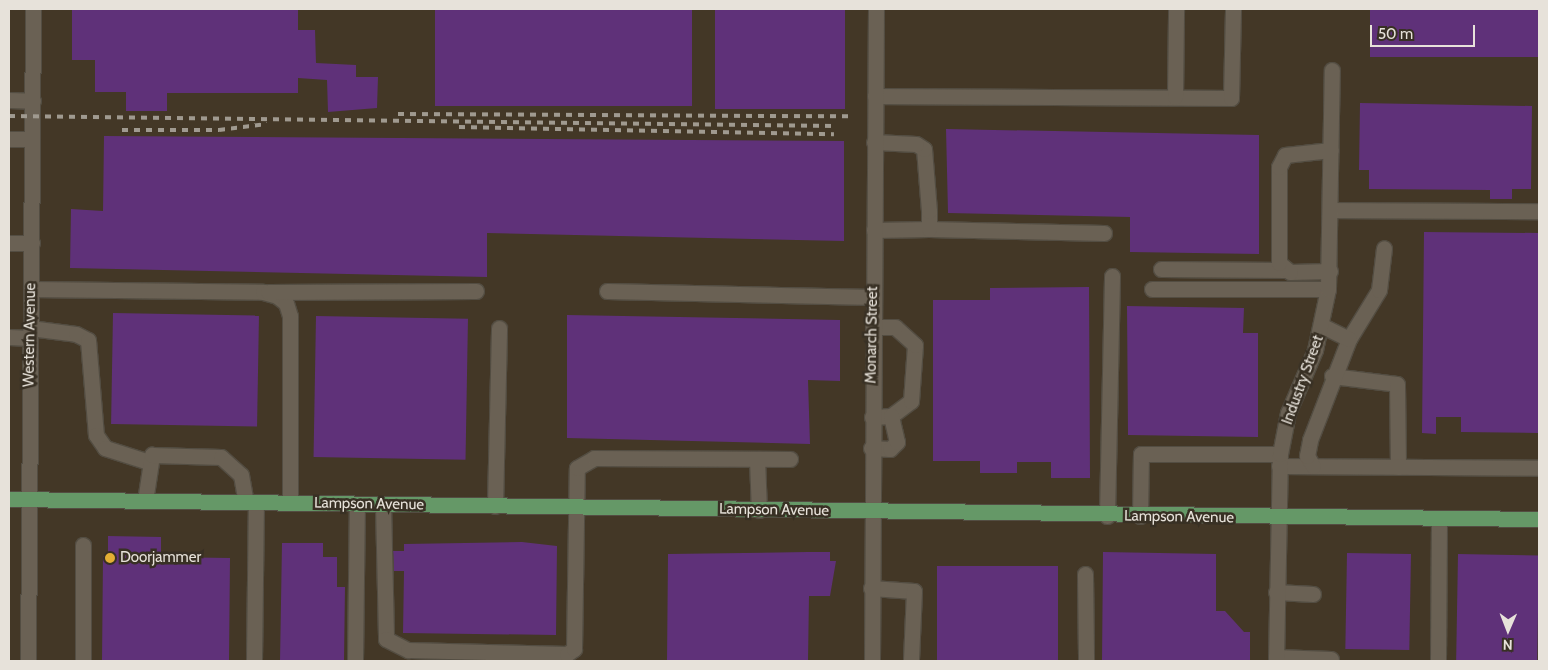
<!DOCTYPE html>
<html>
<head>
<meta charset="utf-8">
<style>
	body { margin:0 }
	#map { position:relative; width:1548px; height:670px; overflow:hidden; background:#383024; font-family:Cabin,sans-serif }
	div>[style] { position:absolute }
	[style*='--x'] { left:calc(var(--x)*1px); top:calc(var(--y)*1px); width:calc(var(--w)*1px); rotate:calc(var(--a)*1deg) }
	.built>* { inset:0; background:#433726; transform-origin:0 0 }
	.building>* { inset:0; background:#5f3179; transform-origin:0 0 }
	.roads { filter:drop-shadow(1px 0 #534d42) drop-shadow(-1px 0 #534d42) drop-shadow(0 1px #534d42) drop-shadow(0 -1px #534d42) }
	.minor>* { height:15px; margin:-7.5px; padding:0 7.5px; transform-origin:7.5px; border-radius:7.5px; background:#6a6154 }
	.major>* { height:15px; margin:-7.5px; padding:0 7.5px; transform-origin:7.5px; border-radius:7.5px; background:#659867 }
	.rail>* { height:4px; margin-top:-2px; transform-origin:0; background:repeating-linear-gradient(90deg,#a09a90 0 6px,transparent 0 12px) }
	.dots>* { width:14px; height:14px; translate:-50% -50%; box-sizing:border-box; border:2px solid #383024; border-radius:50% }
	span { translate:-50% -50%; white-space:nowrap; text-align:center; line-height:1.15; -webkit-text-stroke:5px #383024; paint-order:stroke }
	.street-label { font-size:15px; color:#e7e2da }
	.poi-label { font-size:15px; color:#e7e2da }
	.left { translate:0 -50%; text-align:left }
	.frame { position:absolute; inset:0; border:10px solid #e7e2da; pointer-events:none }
	.north { position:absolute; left:1483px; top:605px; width:50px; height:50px; -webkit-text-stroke:4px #383024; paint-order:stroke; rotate:181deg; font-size:14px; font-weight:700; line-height:20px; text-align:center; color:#e7e2da }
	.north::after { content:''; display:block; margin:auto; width:18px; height:22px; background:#e7e2da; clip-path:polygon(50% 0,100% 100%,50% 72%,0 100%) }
	.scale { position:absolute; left:1370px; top:25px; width:105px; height:22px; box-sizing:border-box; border:2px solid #e7e2da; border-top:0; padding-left:6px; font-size:15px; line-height:18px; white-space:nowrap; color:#e7e2da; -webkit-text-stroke:4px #383024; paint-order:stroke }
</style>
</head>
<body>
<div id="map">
	<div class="built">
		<div style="left:9px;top:9px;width:1530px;height:652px"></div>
	</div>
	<div class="building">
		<div style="clip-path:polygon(72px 9px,298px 9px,298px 30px,315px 30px,316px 63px,356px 65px,356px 77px,378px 77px,377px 108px,328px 112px,327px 80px,298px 78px,298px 93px,167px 93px,167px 111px,126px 111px,126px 92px,95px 92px,95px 60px,72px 60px)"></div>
		<div style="left:435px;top:9px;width:257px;height:97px"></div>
		<div style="left:715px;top:9px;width:130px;height:100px"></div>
		<div style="left:1370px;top:9px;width:169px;height:48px"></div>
		<div style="clip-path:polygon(1360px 103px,1532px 106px,1531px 189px,1512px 189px,1512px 199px,1490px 199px,1490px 190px,1369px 189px,1369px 170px,1359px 170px)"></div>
		<div style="clip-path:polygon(946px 129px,1259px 135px,1259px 254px,1130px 252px,1130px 217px,948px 213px)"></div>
		<div style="clip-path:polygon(104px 136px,844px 141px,844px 241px,487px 233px,487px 277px,70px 268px,71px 209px,103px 211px)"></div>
		<div style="clip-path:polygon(1424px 232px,1539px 233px,1538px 433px,1461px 432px,1461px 417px,1436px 417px,1436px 434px,1422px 433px)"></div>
		<div style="clip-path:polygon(1089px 287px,1090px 478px,1051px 478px,1051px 462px,1017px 462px,1017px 473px,980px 473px,980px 461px,933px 461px,933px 300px,990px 300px,990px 288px)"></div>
		<div style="clip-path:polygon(1127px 306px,1244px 308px,1243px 333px,1258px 333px,1258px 437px,1128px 435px)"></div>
		<div style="left:113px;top:313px;width:146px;height:111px;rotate:1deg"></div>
		<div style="clip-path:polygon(567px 315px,840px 320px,840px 381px,808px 380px,810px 444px,567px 438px)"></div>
		<div style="left:316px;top:316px;width:152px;height:141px;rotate:1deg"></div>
		<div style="clip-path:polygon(108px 536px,161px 537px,161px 557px,230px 558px,229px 661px,102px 661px,103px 556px,108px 556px)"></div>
		<div style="clip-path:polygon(522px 542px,557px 546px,556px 635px,403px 633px,404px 571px,394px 571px,393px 551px,404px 551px,404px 544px)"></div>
		<div style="clip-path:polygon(282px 543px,323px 543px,323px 557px,337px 557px,337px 587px,345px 587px,344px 661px,280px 661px)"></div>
		<div style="clip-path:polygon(808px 552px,830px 552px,830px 561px,836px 561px,830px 596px,809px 596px,808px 661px,667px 661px,668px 554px)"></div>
		<div style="clip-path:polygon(1103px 552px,1216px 554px,1216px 611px,1225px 611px,1244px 632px,1250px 632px,1250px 661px,1102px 661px)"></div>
		<div style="left:1347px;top:553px;width:64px;height:96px;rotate:1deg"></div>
		<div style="left:1458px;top:554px;width:81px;height:107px;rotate:1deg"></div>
		<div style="left:937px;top:566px;width:121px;height:95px"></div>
	</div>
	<div class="roads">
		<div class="minor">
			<div style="--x:875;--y:96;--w:356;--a:0.3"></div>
			<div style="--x:1231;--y:98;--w:89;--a:-88.7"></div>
			<div style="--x:1175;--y:97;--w:88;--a:-89.3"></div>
			<div style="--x:9;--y:100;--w:24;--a:2"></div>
			<div style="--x:9;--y:139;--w:23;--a:0"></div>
			<div style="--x:1330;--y:210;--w:209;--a:0.3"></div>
			<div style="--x:929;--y:229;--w:175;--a:1.3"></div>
			<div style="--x:874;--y:230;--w:55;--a:-1"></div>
			<div style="--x:929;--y:229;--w:18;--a:-90"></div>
			<div style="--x:929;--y:211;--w:62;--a:-94.6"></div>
			<div style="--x:924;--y:149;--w:9;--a:-148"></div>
			<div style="--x:916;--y:144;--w:42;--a:-177.3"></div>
			<div style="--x:9;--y:243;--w:23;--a:0"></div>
			<div style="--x:1161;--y:269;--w:124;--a:0.5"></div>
			<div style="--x:1330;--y:271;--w:40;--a:178.6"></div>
			<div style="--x:1290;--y:272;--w:14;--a:-141"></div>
			<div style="--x:1279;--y:263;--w:96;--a:-90"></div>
			<div style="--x:1279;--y:167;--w:13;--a:-63"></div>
			<div style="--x:1285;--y:155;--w:46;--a:-6.2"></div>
			<div style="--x:31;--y:289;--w:232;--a:0.7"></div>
			<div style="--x:263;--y:292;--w:15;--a:16"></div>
			<div style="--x:277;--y:296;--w:11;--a:38"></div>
			<div style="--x:286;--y:303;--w:14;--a:73"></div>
			<div style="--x:290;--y:316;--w:187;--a:90"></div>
			<div style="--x:1152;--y:289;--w:176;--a:0"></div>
			<div style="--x:607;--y:291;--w:266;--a:1.3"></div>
			<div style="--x:268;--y:292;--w:208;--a:-0.3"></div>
			<div style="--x:30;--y:328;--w:46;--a:7.4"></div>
			<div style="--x:76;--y:334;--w:13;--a:27"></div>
			<div style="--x:88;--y:340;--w:95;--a:85.2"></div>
			<div style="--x:96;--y:435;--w:16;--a:55"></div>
			<div style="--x:105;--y:448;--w:46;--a:17.7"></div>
			<div style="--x:9;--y:337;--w:21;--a:3"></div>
			<div style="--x:1349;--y:339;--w:57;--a:-58.5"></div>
			<div style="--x:1379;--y:290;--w:42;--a:-83.2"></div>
			<div style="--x:1332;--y:376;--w:65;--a:7"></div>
			<div style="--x:1397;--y:384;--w:83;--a:89.3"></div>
			<div style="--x:872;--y:417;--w:19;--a:-3"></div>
			<div style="--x:891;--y:416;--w:25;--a:-37"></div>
			<div style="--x:911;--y:401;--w:56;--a:-85.9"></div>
			<div style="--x:915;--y:345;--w:27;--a:-138"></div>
			<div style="--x:895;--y:327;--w:22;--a:180"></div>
			<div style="--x:871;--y:448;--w:19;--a:3"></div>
			<div style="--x:890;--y:449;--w:10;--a:-45"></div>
			<div style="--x:897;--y:442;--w:27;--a:-103"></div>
			<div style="--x:757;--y:459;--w:51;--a:87.8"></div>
			<div style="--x:1279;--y:466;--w:260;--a:0.4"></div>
			<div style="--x:1313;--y:466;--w:12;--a:-121"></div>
			<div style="--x:1307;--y:456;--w:16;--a:-79"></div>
			<div style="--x:1310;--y:440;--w:108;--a:-68.9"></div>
			<div style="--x:1349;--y:339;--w:30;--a:-154"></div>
			<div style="--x:145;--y:501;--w:47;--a:-81.3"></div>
			<div style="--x:152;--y:455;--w:69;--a:1.7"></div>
			<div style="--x:221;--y:457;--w:27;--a:42"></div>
			<div style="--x:241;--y:475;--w:27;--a:80"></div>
			<div style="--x:383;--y:504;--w:135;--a:88.7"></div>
			<div style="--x:386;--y:639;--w:25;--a:27"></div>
			<div style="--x:408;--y:650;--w:159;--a:1.4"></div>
			<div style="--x:567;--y:654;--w:9;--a:-36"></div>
			<div style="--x:574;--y:649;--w:181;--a:-89.1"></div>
			<div style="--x:577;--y:468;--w:20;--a:-30"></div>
			<div style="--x:594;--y:458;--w:196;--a:0.3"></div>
			<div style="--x:495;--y:506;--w:178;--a:-88.7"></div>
			<div style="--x:1107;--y:516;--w:240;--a:-88.8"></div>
			<div style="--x:1140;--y:516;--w:62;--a:-89.1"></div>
			<div style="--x:1141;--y:454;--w:139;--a:0"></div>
			<div style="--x:1085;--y:574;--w:87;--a:89.3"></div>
			<div style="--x:871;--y:588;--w:43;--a:4"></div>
			<div style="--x:914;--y:591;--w:70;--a:92.5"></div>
			<div style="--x:1276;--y:592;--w:37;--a:3"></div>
			<div style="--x:1276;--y:657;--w:55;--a:2.1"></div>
			<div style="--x:28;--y:661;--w:652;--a:-89.56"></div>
			<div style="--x:83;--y:661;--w:116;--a:-90"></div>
			<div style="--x:254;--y:661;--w:158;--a:-89.3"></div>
			<div style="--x:355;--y:661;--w:157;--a:-89.3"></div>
			<div style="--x:872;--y:661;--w:652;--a:-89.65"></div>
			<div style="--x:1276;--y:661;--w:207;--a:-88.9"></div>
			<div style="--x:1280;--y:454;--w:42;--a:-79"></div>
			<div style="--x:1288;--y:413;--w:69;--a:-66.8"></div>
			<div style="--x:1315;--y:350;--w:62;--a:-78"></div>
			<div style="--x:1328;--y:289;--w:219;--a:-89"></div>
			<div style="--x:1438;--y:661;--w:142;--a:-89.6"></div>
		</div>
		<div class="major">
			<div style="--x:9;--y:499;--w:1530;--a:0.75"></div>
		</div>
	</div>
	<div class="rail">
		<div style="--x:398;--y:114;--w:453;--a:0.3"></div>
		<div style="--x:9;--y:116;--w:827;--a:0.69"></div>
		<div style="--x:459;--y:127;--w:375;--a:1.1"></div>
		<div style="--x:122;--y:130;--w:97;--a:0"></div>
		<div style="--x:219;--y:130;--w:48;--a:-7.1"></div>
	</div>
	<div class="dots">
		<div style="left:110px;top:558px;background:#e3ae34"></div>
	</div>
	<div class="street-label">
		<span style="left:30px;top:335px;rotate:-89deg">Western Avenue</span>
		<span style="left:872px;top:335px;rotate:-89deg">Monarch Street</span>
		<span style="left:1303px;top:380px;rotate:-70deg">Industry Street</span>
		<span style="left:369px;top:504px;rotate:1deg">Lampson Avenue</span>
		<span style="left:774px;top:510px;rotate:1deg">Lampson Avenue</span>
		<span style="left:1179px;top:517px;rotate:1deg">Lampson Avenue</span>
	</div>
	<div class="poi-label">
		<span class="left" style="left:120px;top:558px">Doorjammer</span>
	</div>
	<div class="frame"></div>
	<div class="north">N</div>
	<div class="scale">50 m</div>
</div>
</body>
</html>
